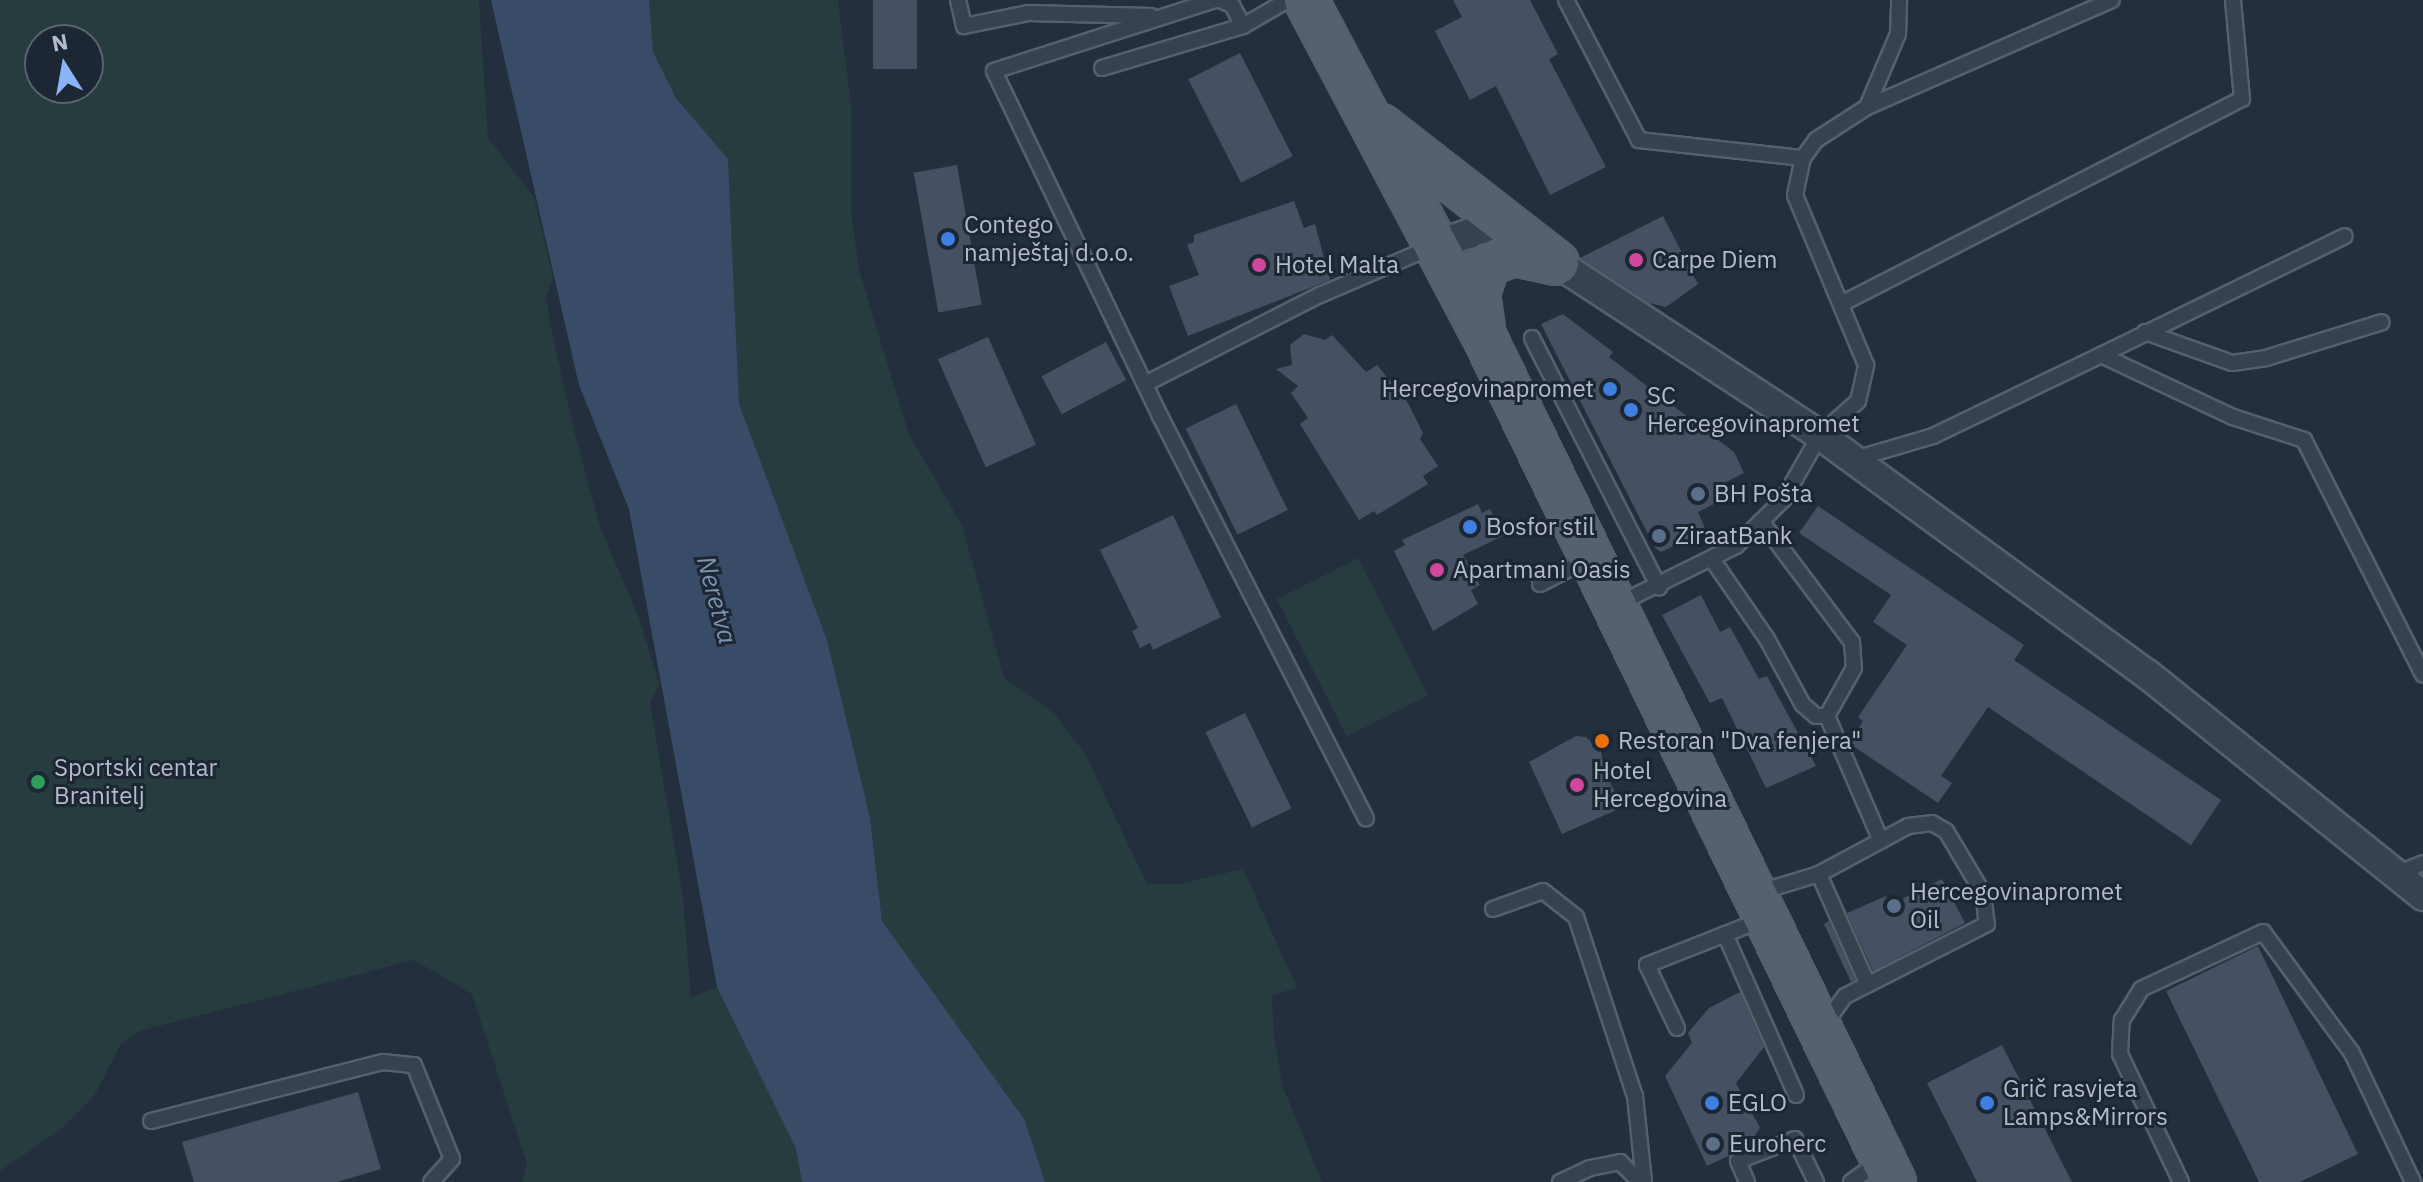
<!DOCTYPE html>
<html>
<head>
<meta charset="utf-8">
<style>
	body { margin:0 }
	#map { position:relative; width:2423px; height:1182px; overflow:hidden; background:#242f3e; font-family:"IBM Plex Sans",sans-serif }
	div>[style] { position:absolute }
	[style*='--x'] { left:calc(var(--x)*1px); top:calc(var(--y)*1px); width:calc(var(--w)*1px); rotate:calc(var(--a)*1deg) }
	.green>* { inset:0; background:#263c3f; transform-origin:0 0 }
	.water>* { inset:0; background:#394c67 }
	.building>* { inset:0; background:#455162; transform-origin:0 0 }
	.roads { filter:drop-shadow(2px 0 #565f6c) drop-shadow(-2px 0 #565f6c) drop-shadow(0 2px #565f6c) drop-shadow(0 -2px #565f6c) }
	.service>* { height:14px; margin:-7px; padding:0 7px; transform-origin:7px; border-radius:7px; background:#38414e }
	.minor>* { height:28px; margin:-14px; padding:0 14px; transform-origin:14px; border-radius:14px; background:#38414e }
	.primary>* { height:42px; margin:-21px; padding:0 21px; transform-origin:21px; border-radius:21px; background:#56606e }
	.dots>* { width:22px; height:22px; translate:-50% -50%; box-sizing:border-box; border:4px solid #1d2633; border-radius:50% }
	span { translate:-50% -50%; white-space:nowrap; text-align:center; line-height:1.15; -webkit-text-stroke:6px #1d2633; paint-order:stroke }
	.poi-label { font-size:24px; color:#b4bcc9 }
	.left { translate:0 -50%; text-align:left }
	.right { translate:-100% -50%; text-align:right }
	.water-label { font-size:26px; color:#7c92b1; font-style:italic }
	.north { position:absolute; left:24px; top:24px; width:80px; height:80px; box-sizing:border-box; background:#1d2633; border:2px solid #59626f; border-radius:50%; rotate:349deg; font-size:22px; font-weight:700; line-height:32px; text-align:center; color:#b4bcc9 }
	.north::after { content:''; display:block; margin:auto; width:28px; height:36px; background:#8ab4f8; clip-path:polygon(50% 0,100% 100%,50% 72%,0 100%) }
</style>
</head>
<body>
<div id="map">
	<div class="green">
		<div style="clip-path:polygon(evenodd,0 0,479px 0,488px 138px,534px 197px,553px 278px,546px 296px,550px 324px,574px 430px,600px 527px,639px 618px,659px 684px,650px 703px,683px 897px,691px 998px,717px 987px,796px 1149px,802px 1182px,522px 1182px,527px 1164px,472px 994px,414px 960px,140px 1031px,121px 1044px,94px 1096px,61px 1129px,0 1171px,0 0,40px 40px,88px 40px,88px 88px,40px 88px,40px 40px)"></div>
		<div style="clip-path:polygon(649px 0,838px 0,851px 104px,851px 211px,859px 270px,909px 435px,962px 525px,1004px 678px,1054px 713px,1084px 752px,1147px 884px,1180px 884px,1243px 869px,1297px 988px,1272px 995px,1274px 1035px,1282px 1085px,1322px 1182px,1045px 1182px,1023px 1119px,882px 921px,870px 817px,827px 640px,739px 405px,728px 159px,676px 98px,653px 52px)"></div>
		<div style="left:1358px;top:558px;width:154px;height:91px;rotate:63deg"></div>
	</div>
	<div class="water">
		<div style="clip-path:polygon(491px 0,649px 0,653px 52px,676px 98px,728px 159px,739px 404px,827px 640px,870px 817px,882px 921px,1024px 1119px,1045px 1182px,802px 1182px,796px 1149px,717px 987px,629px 509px,579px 385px)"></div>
	</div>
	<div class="building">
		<div style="left:873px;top:0;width:44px;height:69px"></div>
		<div style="clip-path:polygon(1453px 0,1530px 0,1558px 54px,1549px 59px,1606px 167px,1550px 195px,1496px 86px,1470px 100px,1435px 31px,1462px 17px)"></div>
		<div style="left:1240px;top:53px;width:116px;height:58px;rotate:63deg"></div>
		<div style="left:957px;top:165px;width:142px;height:44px;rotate:80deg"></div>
		<div style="clip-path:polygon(1294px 201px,1304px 228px,1315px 224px,1330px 280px,1188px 336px,1169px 286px,1199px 275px,1187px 245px,1194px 242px,1194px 235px)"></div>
		<div style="clip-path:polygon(1663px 216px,1698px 284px,1666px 307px,1649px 303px,1580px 258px)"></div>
		<div style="clip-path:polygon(1563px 314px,1613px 352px,1609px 357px,1734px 452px,1744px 473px,1718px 486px,1724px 499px,1698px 512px,1706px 531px,1661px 552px,1655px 548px,1541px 324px)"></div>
		<div style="clip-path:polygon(1304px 334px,1325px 340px,1332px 335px,1366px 372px,1377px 365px,1408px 403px,1423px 433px,1420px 439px,1438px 466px,1423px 476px,1428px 484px,1377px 515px,1374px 511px,1359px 520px,1300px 424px,1308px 418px,1291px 393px,1298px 386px,1276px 369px,1292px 365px,1290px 345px)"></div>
		<div style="left:988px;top:337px;width:118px;height:55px;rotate:66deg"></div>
		<div style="left:1106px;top:342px;width:43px;height:73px;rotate:62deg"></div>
		<div style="left:1236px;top:404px;width:118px;height:56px;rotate:64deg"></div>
		<div style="clip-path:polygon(1478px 504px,1482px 513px,1490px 509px,1503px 536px,1463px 555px,1480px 585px,1471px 590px,1478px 604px,1433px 631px,1394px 551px,1405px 545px,1402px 540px)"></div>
		<div style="clip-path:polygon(1818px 506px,2024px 645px,2014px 660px,2221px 800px,2191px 845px,1988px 707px,1941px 776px,1952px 783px,1938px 803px,1850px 744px,1863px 721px,1858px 717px,1907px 645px,1873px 622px,1891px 595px,1799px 533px)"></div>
		<div style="clip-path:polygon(1173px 515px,1221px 617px,1153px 650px,1150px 643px,1140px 648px,1132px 631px,1138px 628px,1100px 550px)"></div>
		<div style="clip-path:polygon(1701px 595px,1720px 632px,1730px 627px,1759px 679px,1767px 676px,1816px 766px,1766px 788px,1722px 698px,1710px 703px,1662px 615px)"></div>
		<div style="left:1245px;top:713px;width:106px;height:44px;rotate:64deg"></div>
		<div style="clip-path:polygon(1576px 736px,1586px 737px,1601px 751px,1605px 773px,1623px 807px,1562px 834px,1529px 762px)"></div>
		<div style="clip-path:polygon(1942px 879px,1965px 923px,1873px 971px,1847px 913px,1886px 896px,1890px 905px)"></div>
		<div style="clip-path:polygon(1829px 921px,1855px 980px,1851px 982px,1824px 924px)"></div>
		<div style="clip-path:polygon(2258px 946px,2358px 1154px,2300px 1182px,2259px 1182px,2166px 991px)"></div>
		<div style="clip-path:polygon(1740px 992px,1764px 1047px,1736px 1083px,1760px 1128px,1747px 1147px,1707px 1166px,1665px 1076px,1692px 1043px,1688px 1033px,1709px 1008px)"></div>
		<div style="clip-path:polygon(2002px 1045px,2072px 1182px,1977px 1182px,1927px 1083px)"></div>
		<div style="clip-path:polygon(358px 1092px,381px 1169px,337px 1182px,194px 1182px,182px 1142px)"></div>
	</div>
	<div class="roads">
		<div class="service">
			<div style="--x:958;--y:0;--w:27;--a:77"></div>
			<div style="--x:964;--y:26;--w:65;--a:-11.5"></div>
			<div style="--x:1028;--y:13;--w:123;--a:1.4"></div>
			<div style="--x:1215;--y:0;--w:232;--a:162.2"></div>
			<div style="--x:994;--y:71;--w:383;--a:64.3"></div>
			<div style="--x:1160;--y:416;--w:452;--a:62.9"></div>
			<div style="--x:1220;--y:0;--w:13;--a:23"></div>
			<div style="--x:1232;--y:5;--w:24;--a:62"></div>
			<div style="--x:1566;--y:0;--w:158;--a:62.5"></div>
			<div style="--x:1639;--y:140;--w:165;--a:6.3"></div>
			<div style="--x:1102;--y:68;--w:147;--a:-16.6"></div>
			<div style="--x:1243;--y:26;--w:52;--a:-30"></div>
			<div style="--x:1867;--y:107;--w:79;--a:-67"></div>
			<div style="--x:1898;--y:34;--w:34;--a:-88"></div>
			<div style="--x:1841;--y:304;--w:450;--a:-27.1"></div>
			<div style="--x:2242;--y:99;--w:99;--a:-95.2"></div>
			<div style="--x:2145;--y:332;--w:92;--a:19.6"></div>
			<div style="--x:2232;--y:363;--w:34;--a:-8"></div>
			<div style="--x:2266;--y:358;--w:121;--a:-17.2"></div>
			<div style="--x:1532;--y:338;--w:280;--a:63"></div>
			<div style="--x:2101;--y:355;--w:271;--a:-26"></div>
			<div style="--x:1145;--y:384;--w:196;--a:-27"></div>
			<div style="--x:1320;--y:295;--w:122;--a:-23.2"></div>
			<div style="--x:1855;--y:459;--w:81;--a:-16.4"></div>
			<div style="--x:1933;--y:436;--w:187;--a:-25.7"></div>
			<div style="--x:2101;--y:355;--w:146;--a:25.2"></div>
			<div style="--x:2233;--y:417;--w:75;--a:17.9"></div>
			<div style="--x:2304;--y:440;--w:263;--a:63.1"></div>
			<div style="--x:1761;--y:521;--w:151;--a:53.1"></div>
			<div style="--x:1852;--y:642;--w:26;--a:86"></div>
			<div style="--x:1854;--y:668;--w:55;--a:119.4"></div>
			<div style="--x:1712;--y:559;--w:97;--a:55.5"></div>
			<div style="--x:1767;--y:639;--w:75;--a:61.4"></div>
			<div style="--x:1803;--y:705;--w:17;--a:40"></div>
			<div style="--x:1816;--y:716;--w:11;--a:0"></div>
			<div style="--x:1540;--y:584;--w:54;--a:-27.5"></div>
			<div style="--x:1616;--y:605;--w:134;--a:-26.2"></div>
			<div style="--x:1736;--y:546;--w:66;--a:-44.4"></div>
			<div style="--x:1783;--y:500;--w:75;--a:-60.4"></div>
			<div style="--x:1820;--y:435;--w:51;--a:-41.8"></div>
			<div style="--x:1858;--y:401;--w:37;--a:-77"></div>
			<div style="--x:1866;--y:365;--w:184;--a:-112.7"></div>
			<div style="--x:1795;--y:195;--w:38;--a:-78"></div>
			<div style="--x:1803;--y:158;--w:22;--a:-54"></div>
			<div style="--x:1816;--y:140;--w:61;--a:-32.9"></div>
			<div style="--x:1867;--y:107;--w:267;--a:-23.6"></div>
			<div style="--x:1827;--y:716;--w:136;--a:66.6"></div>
			<div style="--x:1819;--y:874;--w:121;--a:66.2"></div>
			<div style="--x:2396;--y:874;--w:29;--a:-22"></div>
			<div style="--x:1760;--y:892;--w:62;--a:-17"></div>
			<div style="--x:1819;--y:874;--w:101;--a:-28.3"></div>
			<div style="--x:1908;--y:826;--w:24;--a:-7"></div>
			<div style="--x:1932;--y:823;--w:16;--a:30"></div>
			<div style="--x:1946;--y:831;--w:72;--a:59.2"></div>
			<div style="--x:1983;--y:893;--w:31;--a:83"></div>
			<div style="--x:1987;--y:924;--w:159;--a:153.1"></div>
			<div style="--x:1845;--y:996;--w:34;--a:126"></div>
			<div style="--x:1493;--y:909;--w:53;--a:-19.8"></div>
			<div style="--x:1543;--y:891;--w:42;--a:38.2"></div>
			<div style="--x:1576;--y:917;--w:188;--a:71.8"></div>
			<div style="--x:1635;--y:1096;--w:86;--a:84"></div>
			<div style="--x:1725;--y:934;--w:176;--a:66.2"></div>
			<div style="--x:1677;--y:1028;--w:70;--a:-115.5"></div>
			<div style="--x:1647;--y:965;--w:126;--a:-21.5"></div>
			<div style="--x:151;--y:1121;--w:239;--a:-14.3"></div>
			<div style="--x:383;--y:1062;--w:31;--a:6"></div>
			<div style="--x:414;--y:1065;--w:101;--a:68"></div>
			<div style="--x:452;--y:1159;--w:31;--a:132"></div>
			<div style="--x:1560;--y:1182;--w:33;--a:-25"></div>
			<div style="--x:1590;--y:1168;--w:31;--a:-11"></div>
			<div style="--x:1620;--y:1162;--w:28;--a:45"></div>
			<div style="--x:1747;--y:1182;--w:23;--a:-113"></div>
			<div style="--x:1738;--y:1161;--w:61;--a:-21.1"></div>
			<div style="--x:1795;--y:1139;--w:48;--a:64"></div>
			<div style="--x:1851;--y:1182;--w:34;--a:-36"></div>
			<div style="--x:2181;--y:1182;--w:142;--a:-115.5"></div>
			<div style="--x:2120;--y:1054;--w:34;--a:-87"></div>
			<div style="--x:2122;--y:1020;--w:36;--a:-58"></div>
			<div style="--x:2141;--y:989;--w:135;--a:-25"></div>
			<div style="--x:2263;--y:932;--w:150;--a:53.7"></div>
			<div style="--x:2352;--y:1053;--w:143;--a:64.7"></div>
		</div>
		<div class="minor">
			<div style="--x:1436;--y:245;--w:37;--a:-19"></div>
			<div style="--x:1471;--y:233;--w:32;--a:4"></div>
			<div style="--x:1503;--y:235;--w:61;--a:27.4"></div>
			<div style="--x:1557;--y:263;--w:314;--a:33.2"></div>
			<div style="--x:1820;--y:435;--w:405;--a:36.2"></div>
			<div style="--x:2147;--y:674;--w:354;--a:38.8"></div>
		</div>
		<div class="primary">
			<div style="--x:1306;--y:0;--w:378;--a:62.1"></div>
			<div style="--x:1483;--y:334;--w:942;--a:64.14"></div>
			<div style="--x:1381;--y:126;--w:223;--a:37.9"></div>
			<div style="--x:1483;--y:329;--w:36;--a:-98"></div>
			<div style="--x:1478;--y:293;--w:31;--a:-71"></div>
			<div style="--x:1488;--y:264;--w:28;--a:-21"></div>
			<div style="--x:1514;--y:254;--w:43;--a:12.1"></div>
		</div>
	</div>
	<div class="dots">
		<div style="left:948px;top:239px;background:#3f7fe0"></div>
		<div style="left:1636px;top:260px;background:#d1479c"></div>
		<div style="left:1259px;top:265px;background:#d1479c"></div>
		<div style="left:1610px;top:389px;background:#3f7fe0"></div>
		<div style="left:1631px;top:410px;background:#3f7fe0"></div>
		<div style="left:1698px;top:494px;background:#5c6f8a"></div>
		<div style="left:1470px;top:527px;background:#3f7fe0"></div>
		<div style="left:1659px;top:536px;background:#5c6f8a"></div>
		<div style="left:1437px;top:570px;background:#d1479c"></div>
		<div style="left:1602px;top:741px;background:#e8710a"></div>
		<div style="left:38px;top:782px;background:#2e9e5b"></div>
		<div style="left:1577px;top:785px;background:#d1479c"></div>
		<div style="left:1894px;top:906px;background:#5c6f8a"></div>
		<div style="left:1712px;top:1103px;background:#3f7fe0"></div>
		<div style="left:1987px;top:1103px;background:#3f7fe0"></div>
		<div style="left:1713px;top:1144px;background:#5c6f8a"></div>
	</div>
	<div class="poi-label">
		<span class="left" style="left:964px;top:239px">Contego<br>namještaj d.o.o.</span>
		<span class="left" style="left:1652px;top:260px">Carpe Diem</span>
		<span class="left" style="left:1275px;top:265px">Hotel Malta</span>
		<span class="right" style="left:1594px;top:389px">Hercegovinapromet</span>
		<span class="left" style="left:1647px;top:410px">SC<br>Hercegovinapromet</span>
		<span class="left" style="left:1714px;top:494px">BH Pošta</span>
		<span class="left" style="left:1486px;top:527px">Bosfor stil</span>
		<span class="left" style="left:1675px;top:536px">ZiraatBank</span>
		<span class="left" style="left:1453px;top:570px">Apartmani Oasis</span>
		<span class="left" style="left:1618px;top:741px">Restoran "Dva fenjera"</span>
		<span class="left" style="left:54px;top:782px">Sportski centar<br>Branitelj</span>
		<span class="left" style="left:1593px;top:785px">Hotel<br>Hercegovina</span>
		<span class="left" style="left:1910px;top:906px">Hercegovinapromet<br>Oil</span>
		<span class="left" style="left:2003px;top:1103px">Grič rasvjeta<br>Lamps&amp;Mirrors</span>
		<span class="left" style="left:1728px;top:1103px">EGLO</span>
		<span class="left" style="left:1729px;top:1144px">Euroherc</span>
	</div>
	<div class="water-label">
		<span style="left:717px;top:600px;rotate:75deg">Neretva</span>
	</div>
	<div class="north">N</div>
</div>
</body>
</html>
